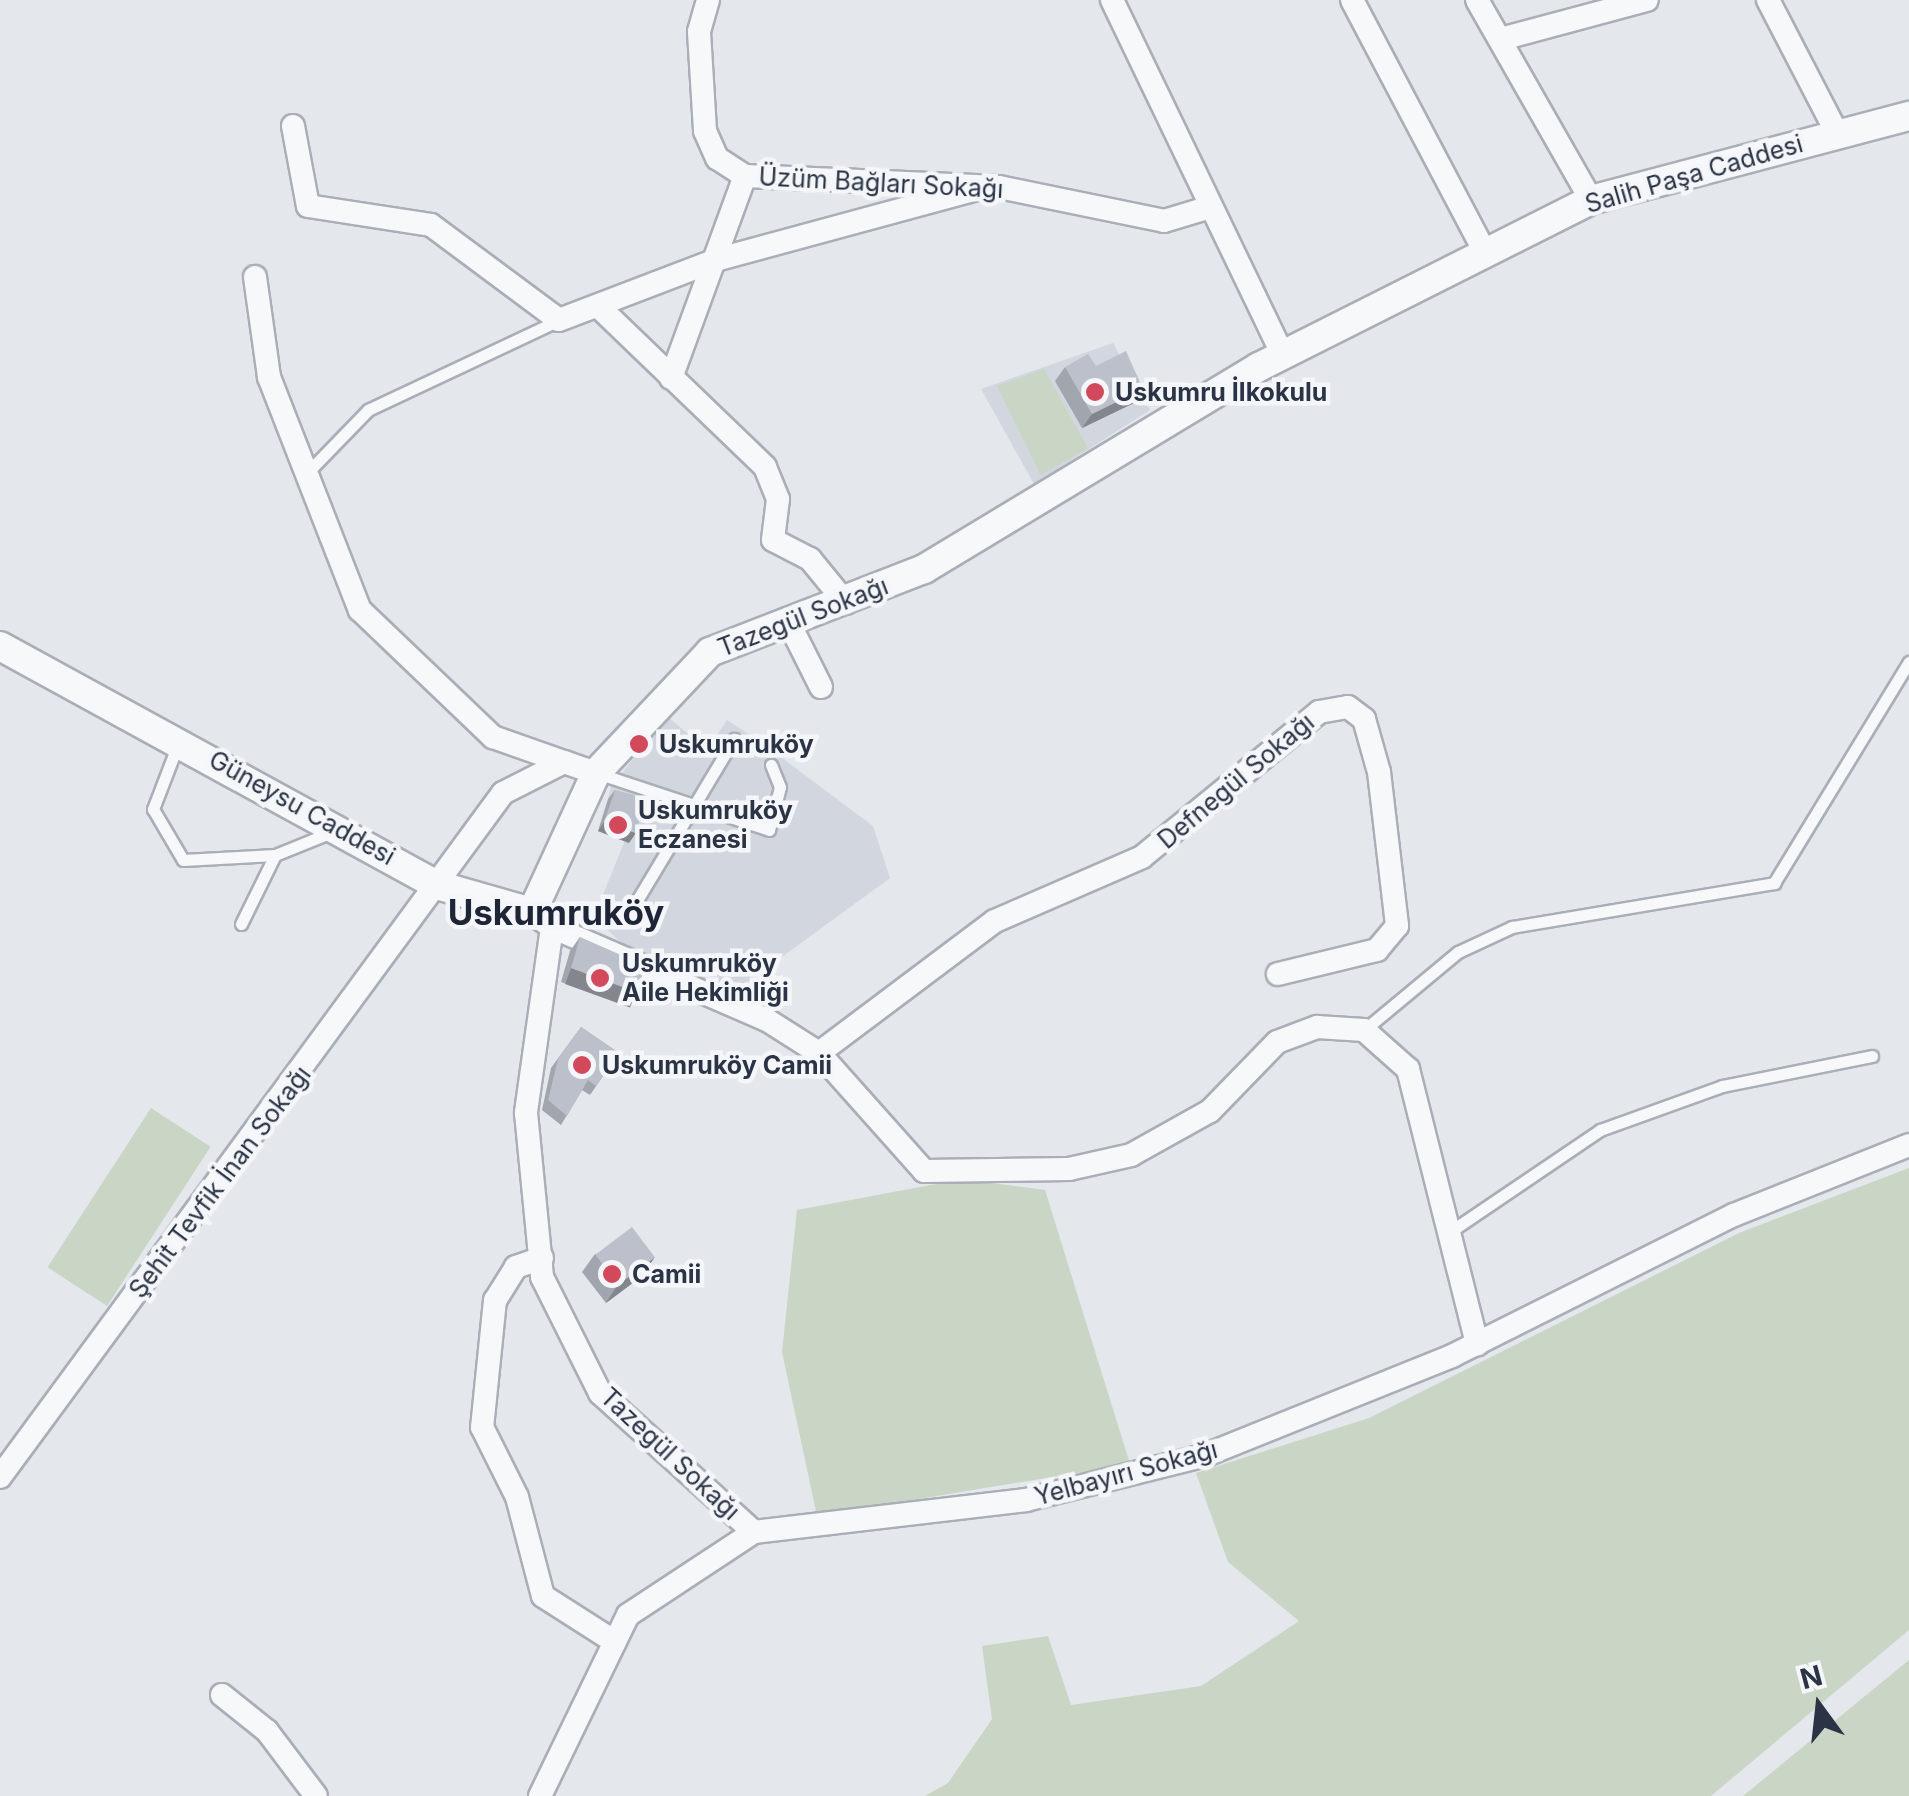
<!DOCTYPE html>
<html>
<head>
<meta charset="utf-8">
<style>
	body { margin:0 }
	#map { position:relative; width:1909px; height:1796px; overflow:hidden; background:#e4e7ec; font-family:Inter,sans-serif }
	div>[style] { position:absolute }
	[style*='--x'] { left:calc(var(--x)*1px); top:calc(var(--y)*1px); width:calc(var(--w)*1px); rotate:calc(var(--a)*1deg) }
	.built>* { inset:0; background:#d2d6de }
	.green>* { inset:0; background:#c9d6c5; transform-origin:0 0 }
	.roads { filter:drop-shadow(2px 0 #a9aeb7) drop-shadow(-2px 0 #a9aeb7) drop-shadow(0 2px #a9aeb7) drop-shadow(0 -2px #a9aeb7) }
	.service>* { height:11px; margin:-5.5px; padding:0 5.5px; transform-origin:5.5px; border-radius:5.5px; background:#f7f8fa }
	.minor>* { height:22px; margin:-11px; padding:0 11px; transform-origin:11px; border-radius:11px; background:#f7f8fa }
	.tertiary>* { height:28px; margin:-14px; padding:0 14px; transform-origin:14px; border-radius:14px; background:#f7f8fa }
	.wall>* { inset:0; background:#a1a5ae }
	.shaded-wall>* { inset:0; background:#83868d; transform-origin:0 0 }
	.building>* { inset:0; background:#bbc0ca; transform-origin:0 0 }
	.dots>* { width:28px; height:28px; translate:-50% -50%; box-sizing:border-box; border:5px solid #f4f6f9; border-radius:50% }
	span { translate:-50% -50%; white-space:nowrap; text-align:center; line-height:1.15; -webkit-text-stroke:9px #f4f6f9; paint-order:stroke }
	.street-label { font-size:25px; color:#2b3445 }
	.poi-label { font-size:25px; color:#2b3445; font-weight:700 }
	.left { translate:0 -50%; text-align:left }
	.district-label { font-size:35px; color:#1d2536; font-weight:700 }
	.north { position:absolute; left:1769px; top:1656px; width:100px; height:100px; -webkit-text-stroke:8px #f4f6f9; paint-order:stroke; rotate:345deg; font-size:28px; font-weight:700; line-height:40px; text-align:center; color:#2b3445 }
	.north::after { content:''; display:block; margin:auto; width:35px; height:45px; background:#2b3445; clip-path:polygon(50% 0,100% 100%,50% 72%,0 100%) }
</style>
</head>
<body>
<div id="map">
	<div class="built">
		<div style="clip-path:polygon(1113px 343px,1150px 410px,1034px 484px,981px 389px)"></div>
		<div style="clip-path:polygon(667px 716px,707px 750px,727px 720px,762px 743px,873px 826px,890px 878px,734px 992px,629px 950px,594px 917px,638px 808px,608px 799px,611px 787px)"></div>
	</div>
	<div class="green">
		<div style="clip-path:polygon(1044px 369px,1088px 448px,1041px 475px,997px 386px)"></div>
		<div style="left:151px;top:1108px;width:71px;height:190px;rotate:33deg"></div>
		<div style="clip-path:polygon(1909px 1168px,1909px 1630px,1711px 1796px,925px 1796px,948px 1783px,992px 1719px,982px 1646px,1048px 1636px,1071px 1705px,1201px 1686px,1299px 1621px,1228px 1562px,1196px 1473px,1369px 1418px,1739px 1233px)"></div>
		<div style="clip-path:polygon(963px 1179px,1045px 1190px,1130px 1464px,817px 1516px,782px 1352px,797px 1210px)"></div>
		<div style="clip-path:polygon(1909px 1660px,1909px 1796px,1743px 1796px)"></div>
	</div>
	<div class="roads">
		<div class="service">
			<div style="--x:306;--y:474;--w:89;--a:-45.9"></div>
			<div style="--x:368;--y:410;--w:211;--a:-25.2"></div>
			<div style="--x:178;--y:744;--w:70;--a:111"></div>
			<div style="--x:153;--y:809;--w:59;--a:59.5"></div>
			<div style="--x:183;--y:860;--w:92;--a:-3.1"></div>
			<div style="--x:275;--y:855;--w:61;--a:-22"></div>
			<div style="--x:600;--y:774;--w:178;--a:18.3"></div>
			<div style="--x:769;--y:830;--w:44;--a:-75.7"></div>
			<div style="--x:780;--y:787;--w:24;--a:-112"></div>
			<div style="--x:627;--y:917;--w:208;--a:-59"></div>
			<div style="--x:241;--y:924;--w:77;--a:-63.8"></div>
			<div style="--x:1364;--y:1030;--w:122;--a:-39.7"></div>
			<div style="--x:1458;--y:952;--w:60;--a:-24.8"></div>
			<div style="--x:1512;--y:927;--w:266;--a:-9.5"></div>
			<div style="--x:1774;--y:883;--w:259;--a:-58.6"></div>
			<div style="--x:1448;--y:1233;--w:184;--a:-34.1"></div>
			<div style="--x:1600;--y:1130;--w:130;--a:-19.8"></div>
			<div style="--x:1722;--y:1086;--w:153;--a:-11.3"></div>
		</div>
		<div class="minor">
			<div style="--x:708;--y:0;--w:33;--a:106"></div>
			<div style="--x:699;--y:32;--w:99;--a:86.5"></div>
			<div style="--x:705;--y:131;--w:30;--a:66"></div>
			<div style="--x:717;--y:158;--w:33;--a:33"></div>
			<div style="--x:745;--y:176;--w:254;--a:2.5"></div>
			<div style="--x:999;--y:187;--w:168;--a:11.6"></div>
			<div style="--x:1164;--y:221;--w:45;--a:-16.8"></div>
			<div style="--x:1112;--y:0;--w:394;--a:64.3"></div>
			<div style="--x:1352;--y:0;--w:285;--a:62.2"></div>
			<div style="--x:1477;--y:0;--w:230;--a:60.3"></div>
			<div style="--x:1768;--y:0;--w:152;--a:62.6"></div>
			<div style="--x:1501;--y:39;--w:151;--a:-15"></div>
			<div style="--x:293;--y:126;--w:81;--a:79.4"></div>
			<div style="--x:308;--y:206;--w:124;--a:8.8"></div>
			<div style="--x:431;--y:225;--w:159;--a:36.6"></div>
			<div style="--x:559;--y:320;--w:171;--a:-20.9"></div>
			<div style="--x:719;--y:259;--w:275;--a:-15.2"></div>
			<div style="--x:255;--y:277;--w:101;--a:82"></div>
			<div style="--x:269;--y:377;--w:250;--a:68.7"></div>
			<div style="--x:360;--y:610;--w:184;--a:43.7"></div>
			<div style="--x:493;--y:737;--w:75;--a:19.4"></div>
			<div style="--x:600;--y:308;--w:229;--a:43.9"></div>
			<div style="--x:765;--y:467;--w:35;--a:68"></div>
			<div style="--x:778;--y:499;--w:41;--a:97"></div>
			<div style="--x:773;--y:540;--w:42;--a:27.2"></div>
			<div style="--x:810;--y:559;--w:57;--a:50.7"></div>
			<div style="--x:671;--y:378;--w:215;--a:-69.9"></div>
			<div style="--x:787;--y:619;--w:76;--a:63.4"></div>
			<div style="--x:543;--y:921;--w:11;--a:34"></div>
			<div style="--x:552;--y:927;--w:188;--a:98"></div>
			<div style="--x:526;--y:1113;--w:165;--a:84.4"></div>
			<div style="--x:542;--y:1277;--w:130;--a:63.4"></div>
			<div style="--x:600;--y:1393;--w:207;--a:42.1"></div>
			<div style="--x:552;--y:927;--w:234;--a:23.4"></div>
			<div style="--x:767;--y:1020;--w:62;--a:32.4"></div>
			<div style="--x:819;--y:1053;--w:158;--a:48.3"></div>
			<div style="--x:924;--y:1171;--w:145;--a:-0.8"></div>
			<div style="--x:1069;--y:1169;--w:64;--a:-12.7"></div>
			<div style="--x:1131;--y:1155;--w:90;--a:-29.1"></div>
			<div style="--x:1210;--y:1111;--w:96;--a:-45.8"></div>
			<div style="--x:1277;--y:1042;--w:43;--a:-20.6"></div>
			<div style="--x:1317;--y:1027;--w:47;--a:3.7"></div>
			<div style="--x:1364;--y:1030;--w:59;--a:41.6"></div>
			<div style="--x:1408;--y:1069;--w:284;--a:75.9"></div>
			<div style="--x:819;--y:1053;--w:220;--a:-36.9"></div>
			<div style="--x:995;--y:921;--w:160;--a:-23.5"></div>
			<div style="--x:1142;--y:857;--w:229;--a:-39.3"></div>
			<div style="--x:1319;--y:712;--w:29;--a:-10"></div>
			<div style="--x:1348;--y:707;--w:20;--a:37"></div>
			<div style="--x:1364;--y:719;--w:55;--a:74.2"></div>
			<div style="--x:1379;--y:772;--w:155;--a:83.3"></div>
			<div style="--x:1397;--y:926;--w:31;--a:130"></div>
			<div style="--x:1377;--y:950;--w:102;--a:166.4"></div>
			<div style="--x:542;--y:1258;--w:28;--a:161"></div>
			<div style="--x:516;--y:1267;--w:39;--a:122"></div>
			<div style="--x:495;--y:1300;--w:128;--a:95.8"></div>
			<div style="--x:482;--y:1427;--w:78;--a:63.4"></div>
			<div style="--x:517;--y:1497;--w:102;--a:75.3"></div>
			<div style="--x:543;--y:1596;--w:85;--a:32.6"></div>
			<div style="--x:0;--y:1477;--w:849;--a:-53.67"></div>
			<div style="--x:503;--y:793;--w:68;--a:-26.9"></div>
			<div style="--x:564;--y:762;--w:34;--a:19"></div>
			<div style="--x:222;--y:1695;--w:58;--a:38.7"></div>
			<div style="--x:267;--y:1731;--w:81;--a:53"></div>
			<div style="--x:540;--y:1796;--w:201;--a:-64.1"></div>
			<div style="--x:628;--y:1615;--w:151;--a:-33.4"></div>
			<div style="--x:754;--y:1532;--w:274;--a:-6.7"></div>
			<div style="--x:1026;--y:1500;--w:186;--a:-14"></div>
			<div style="--x:1206;--y:1455;--w:265;--a:-21.9"></div>
			<div style="--x:1452;--y:1356;--w:315;--a:-26.6"></div>
			<div style="--x:1734;--y:1215;--w:188;--a:-21.8"></div>
		</div>
		<div class="tertiary">
			<div style="--x:0;--y:646;--w:498;--a:28.7"></div>
			<div style="--x:437;--y:885;--w:99;--a:15.9"></div>
			<div style="--x:532;--y:912;--w:153;--a:-65.3"></div>
			<div style="--x:596;--y:773;--w:166;--a:-46.7"></div>
			<div style="--x:710;--y:652;--w:230;--a:-21.2"></div>
			<div style="--x:924;--y:569;--w:391;--a:-31.1"></div>
			<div style="--x:1259;--y:367;--w:372;--a:-26.7"></div>
			<div style="--x:1591;--y:200;--w:329;--a:-14.8"></div>
		</div>
	</div>
	<div class="wall">
		<div style="clip-path:polygon(1096px 366px,1134px 403px,1082px 428px,1055px 381px,1065px 367px)"></div>
		<div style="clip-path:polygon(615px 790px,629px 843px,598px 831px,608px 799px)"></div>
		<div style="clip-path:polygon(580px 937px,636px 992px,626px 1006px,561px 982px,570px 951px)"></div>
		<div style="clip-path:polygon(581px 1027px,619px 1053px,590px 1095px,582px 1090px,561px 1125px,542px 1110px,551px 1068px)"></div>
		<div style="clip-path:polygon(595px 1254px,642px 1276px,606px 1303px,582px 1272px)"></div>
	</div>
	<div class="shaded-wall">
		<div style="clip-path:polygon(1143px 389px,1134px 403px,1082px 428px,1092px 414px)"></div>
		<div style="clip-path:polygon(604px 822px,636px 833px,629px 843px,598px 831px)"></div>
		<div style="left:571px;top:968px;width:69px;height:17px;rotate:20deg"></div>
		<div style="clip-path:polygon(655px 1257px,642px 1276px,606px 1303px,618px 1284px)"></div>
	</div>
	<div class="building">
		<div style="clip-path:polygon(1126px 351px,1143px 389px,1092px 414px,1065px 367px,1088px 354px,1096px 366px)"></div>
		<div style="clip-path:polygon(615px 790px,645px 798px,636px 833px,604px 822px)"></div>
		<div style="clip-path:polygon(580px 937px,646px 966px,636px 992px,571px 968px)"></div>
		<div style="clip-path:polygon(581px 1027px,619px 1053px,596px 1086px,588px 1080px,567px 1116px,548px 1100px,558px 1059px)"></div>
		<div style="left:632px;top:1227px;width:38px;height:46px;rotate:53deg"></div>
	</div>
	<div class="dots">
		<div style="left:1095px;top:392px;background:#d1495b"></div>
		<div style="left:639px;top:744px;background:#d1495b"></div>
		<div style="left:618px;top:825px;background:#d1495b"></div>
		<div style="left:600px;top:978px;background:#d1495b"></div>
		<div style="left:582px;top:1065px;background:#d1495b"></div>
		<div style="left:612px;top:1274px;background:#d1495b"></div>
	</div>
	<div class="street-label">
		<span style="left:1694px;top:174px;rotate:-16deg">Salih Paşa Caddesi</span>
		<span style="left:881px;top:183px;rotate:3deg">Üzüm Bağları Sokağı</span>
		<span style="left:803px;top:617px;rotate:-21deg">Tazegül Sokağı</span>
		<span style="left:1236px;top:781px;rotate:-40deg">Defnegül Sokağı</span>
		<span style="left:302px;top:808px;rotate:29deg">Güneysu Caddesi</span>
		<span style="left:220px;top:1182px;rotate:-53deg">Şehit Tevfik İnan Sokağı</span>
		<span style="left:670px;top:1454px;rotate:43deg">Tazegül Sokağı</span>
		<span style="left:1126px;top:1473px;rotate:-15deg">Yelbayırı Sokağı</span>
	</div>
	<div class="poi-label">
		<span class="left" style="left:1115px;top:392px">Uskumru İlkokulu</span>
		<span class="left" style="left:659px;top:744px">Uskumruköy</span>
		<span class="left" style="left:638px;top:825px">Uskumruköy<br>Eczanesi</span>
		<span class="left" style="left:622px;top:978px">Uskumruköy<br>Aile Hekimliği</span>
		<span class="left" style="left:602px;top:1065px">Uskumruköy Camii</span>
		<span class="left" style="left:632px;top:1274px">Camii</span>
	</div>
	<div class="district-label">
		<span style="left:556px;top:912px">Uskumruköy</span>
	</div>
	<div class="north">N</div>
</div>
</body>
</html>
